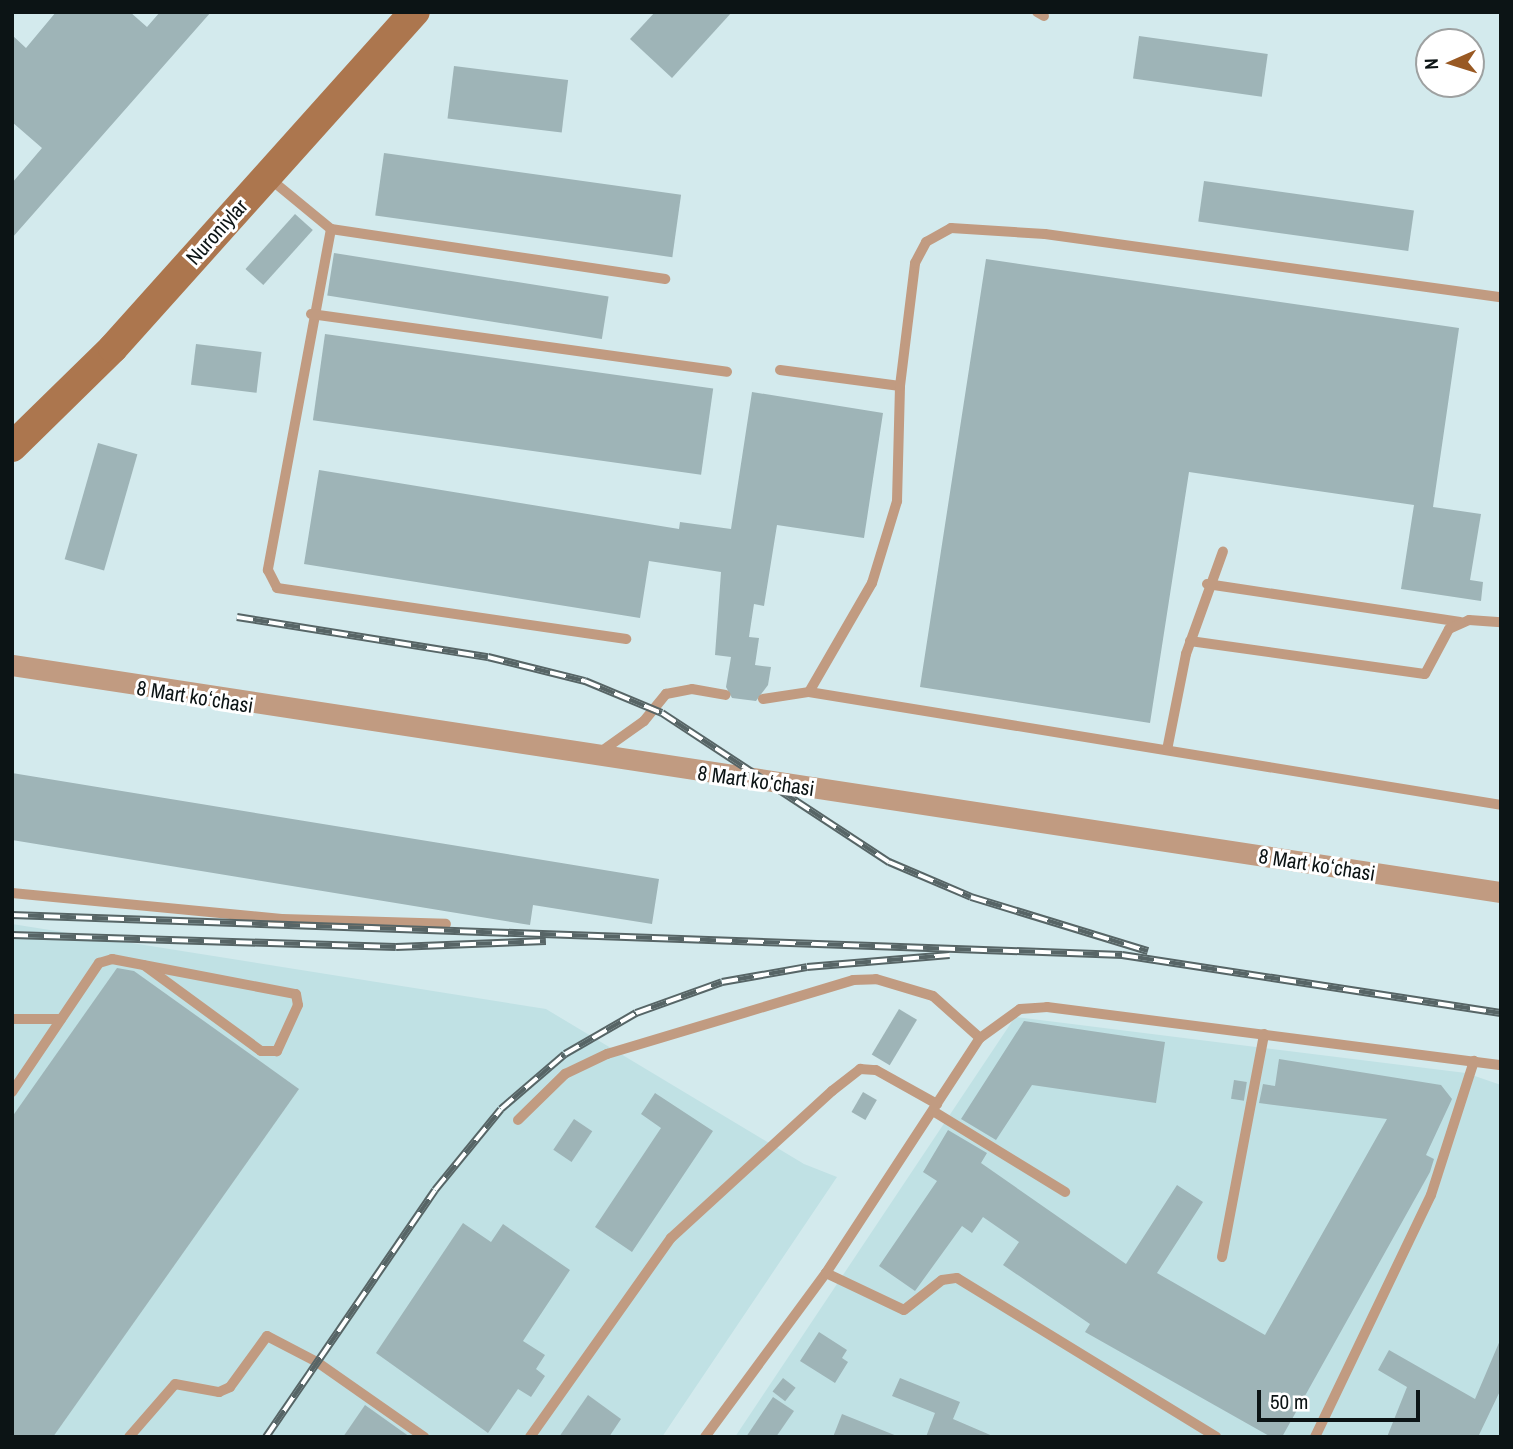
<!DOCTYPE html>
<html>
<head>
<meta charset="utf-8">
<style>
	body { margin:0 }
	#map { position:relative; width:1513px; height:1449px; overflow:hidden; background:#d3eaed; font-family:"Archivo Narrow",sans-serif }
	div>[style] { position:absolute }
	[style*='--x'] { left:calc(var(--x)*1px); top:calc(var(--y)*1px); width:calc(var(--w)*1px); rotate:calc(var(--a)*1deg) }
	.built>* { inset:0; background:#c0e1e4 }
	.building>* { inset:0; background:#9eb4b7; transform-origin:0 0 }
	.service>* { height:10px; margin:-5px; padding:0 5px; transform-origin:5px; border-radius:5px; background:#c19b81 }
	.minor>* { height:21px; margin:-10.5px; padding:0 10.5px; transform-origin:10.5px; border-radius:10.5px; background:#c19b81 }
	.secondary>* { height:30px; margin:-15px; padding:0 15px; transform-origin:15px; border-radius:15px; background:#ac764e }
	.rail>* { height:8px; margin-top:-4px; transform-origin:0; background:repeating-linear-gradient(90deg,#fff 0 16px,#576566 0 32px); box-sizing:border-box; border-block:2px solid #576566 }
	span { translate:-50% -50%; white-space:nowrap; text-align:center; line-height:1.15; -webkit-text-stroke:6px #fff; paint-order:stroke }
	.street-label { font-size:21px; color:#0c1415 }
	.frame { position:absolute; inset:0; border:14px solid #0c1415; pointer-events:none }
	.north { position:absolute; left:1415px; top:28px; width:70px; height:70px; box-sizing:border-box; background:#fff; border:2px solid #9ea1a1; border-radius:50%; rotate:267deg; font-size:19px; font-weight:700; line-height:28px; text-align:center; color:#0c1415 }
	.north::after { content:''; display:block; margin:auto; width:24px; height:32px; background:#995923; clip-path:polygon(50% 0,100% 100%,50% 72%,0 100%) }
	.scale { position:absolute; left:1257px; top:1390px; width:163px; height:32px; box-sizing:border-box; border:4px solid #0c1415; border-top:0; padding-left:9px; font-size:21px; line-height:24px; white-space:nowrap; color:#0c1415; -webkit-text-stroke:5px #fff; paint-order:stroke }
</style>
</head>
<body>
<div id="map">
	<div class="built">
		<div style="clip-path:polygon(12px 924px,546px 1009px,804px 1164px,837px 1177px,662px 1437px,12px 1437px)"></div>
		<div style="clip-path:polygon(1015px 1017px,1466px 1073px,1501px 1085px,1501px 1437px,735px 1437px)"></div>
	</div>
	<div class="building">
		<div style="clip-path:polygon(56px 12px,130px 12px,147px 27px,160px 12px,211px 12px,12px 238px,12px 183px,42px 148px,12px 122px,12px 35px,26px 48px)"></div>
		<div style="clip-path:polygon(655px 12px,732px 12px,672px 78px,630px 39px)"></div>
		<div style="left:1139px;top:36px;width:130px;height:43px;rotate:8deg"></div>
		<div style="left:454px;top:66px;width:115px;height:53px;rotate:7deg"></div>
		<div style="left:384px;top:153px;width:300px;height:63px;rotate:8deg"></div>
		<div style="left:1204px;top:181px;width:212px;height:41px;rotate:8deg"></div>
		<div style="left:295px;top:214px;width:24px;height:74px;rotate:42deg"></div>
		<div style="left:334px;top:253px;width:278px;height:43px;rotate:9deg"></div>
		<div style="clip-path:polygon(986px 259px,1459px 328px,1433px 507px,1481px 514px,1470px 580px,1483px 582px,1481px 601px,1401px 589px,1414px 505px,1189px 472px,1150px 723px,920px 687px)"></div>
		<div style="left:325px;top:334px;width:392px;height:87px;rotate:8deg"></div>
		<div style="left:196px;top:344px;width:66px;height:41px;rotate:7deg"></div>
		<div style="clip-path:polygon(752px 392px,883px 413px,864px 538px,777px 525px,764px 606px,754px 604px,749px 637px,759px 638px,755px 665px,771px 667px,768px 685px,756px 701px,732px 698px,726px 687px,731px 657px,715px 655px,721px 572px,649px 561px,640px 618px,304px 564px,319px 470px,679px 529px,680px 522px,731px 529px)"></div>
		<div style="left:98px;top:443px;width:41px;height:121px;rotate:16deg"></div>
		<div style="clip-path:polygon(12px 773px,659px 879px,652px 924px,533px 905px,530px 925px,12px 840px)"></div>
		<div style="clip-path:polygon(117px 968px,134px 971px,299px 1089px,53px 1437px,12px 1437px,12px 1117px)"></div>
		<div style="left:899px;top:1009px;width:21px;height:53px;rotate:31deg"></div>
		<div style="clip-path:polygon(1024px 1021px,1165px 1042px,1156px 1103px,1032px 1085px,996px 1140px,961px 1119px)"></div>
		<div style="clip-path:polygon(1279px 1059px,1441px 1085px,1452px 1099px,1426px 1155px,1434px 1159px,1430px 1172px,1282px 1437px,1271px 1437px,1085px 1332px,1090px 1324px,1003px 1265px,1019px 1242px,983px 1217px,972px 1233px,962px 1226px,915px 1291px,879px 1266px,937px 1181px,923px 1172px,948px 1130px,987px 1153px,981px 1163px,1126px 1264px,1177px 1185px,1203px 1202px,1157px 1273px,1265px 1335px,1387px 1119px,1259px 1103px,1263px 1084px,1275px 1086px)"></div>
		<div style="left:1234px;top:1080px;width:13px;height:19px;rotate:9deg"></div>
		<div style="left:863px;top:1092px;width:16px;height:23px;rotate:30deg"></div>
		<div style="clip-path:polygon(655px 1093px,713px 1131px,632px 1252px,595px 1227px,661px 1128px,641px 1114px)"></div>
		<div style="left:574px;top:1119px;width:22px;height:37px;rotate:34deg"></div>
		<div style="clip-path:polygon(463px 1223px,491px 1242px,503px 1224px,570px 1270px,523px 1341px,545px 1355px,536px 1369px,545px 1376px,531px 1397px,518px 1389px,488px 1433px,376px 1353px)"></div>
		<div style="clip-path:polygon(819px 1332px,847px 1350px,842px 1358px,848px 1362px,835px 1383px,800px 1361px)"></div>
		<div style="clip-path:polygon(1501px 1338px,1501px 1389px,1478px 1437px,1387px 1437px,1407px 1387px,1378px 1370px,1389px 1350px,1475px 1399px)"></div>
		<div style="left:783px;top:1378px;width:16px;height:17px;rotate:38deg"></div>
		<div style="clip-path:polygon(900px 1378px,960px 1402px,953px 1419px,995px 1437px,926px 1437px,935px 1413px,892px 1396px)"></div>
		<div style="clip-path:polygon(588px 1395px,621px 1419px,609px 1437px,559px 1437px)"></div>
		<div style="clip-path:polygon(773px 1397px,794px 1411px,776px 1437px,746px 1437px)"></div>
		<div style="clip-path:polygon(365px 1405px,410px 1437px,343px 1437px)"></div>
		<div style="clip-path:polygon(842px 1414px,897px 1436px,897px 1437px,833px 1437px)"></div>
	</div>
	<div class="service">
		<div style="--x:1037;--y:12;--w:8;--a:30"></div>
		<div style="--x:269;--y:178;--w:80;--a:39.4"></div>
		<div style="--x:331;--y:229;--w:338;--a:8.5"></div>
		<div style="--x:331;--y:229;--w:347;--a:100.5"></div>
		<div style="--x:268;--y:570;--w:20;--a:63"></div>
		<div style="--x:277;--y:588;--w:353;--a:8.3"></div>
		<div style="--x:311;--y:314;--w:420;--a:7.9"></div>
		<div style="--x:780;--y:370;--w:121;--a:7.6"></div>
		<div style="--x:1207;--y:584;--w:256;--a:8.5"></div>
		<div style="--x:1190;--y:641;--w:237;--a:8"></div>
		<div style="--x:1425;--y:674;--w:51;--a:-61.9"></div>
		<div style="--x:1449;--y:629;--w:22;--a:-24"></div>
		<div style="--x:1469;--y:620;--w:32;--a:4"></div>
		<div style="--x:809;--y:692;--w:126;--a:-60"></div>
		<div style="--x:872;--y:583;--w:86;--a:-73"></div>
		<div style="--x:897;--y:501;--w:115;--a:-88.5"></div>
		<div style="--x:900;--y:386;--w:124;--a:-83"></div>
		<div style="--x:915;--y:263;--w:24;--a:-62"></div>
		<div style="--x:926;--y:242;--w:29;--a:-29"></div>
		<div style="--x:951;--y:228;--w:94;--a:3.7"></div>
		<div style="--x:1045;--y:234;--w:460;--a:7.9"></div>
		<div style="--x:763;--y:699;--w:47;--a:-8.7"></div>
		<div style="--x:809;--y:692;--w:701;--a:9.27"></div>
		<div style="--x:1167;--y:750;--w:98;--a:-78.8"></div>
		<div style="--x:1186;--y:654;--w:109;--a:-70.2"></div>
		<div style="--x:599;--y:753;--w:55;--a:-35.4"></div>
		<div style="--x:644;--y:721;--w:35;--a:-51"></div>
		<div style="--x:666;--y:694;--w:26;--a:-11"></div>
		<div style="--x:692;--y:689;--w:34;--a:10"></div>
		<div style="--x:12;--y:893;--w:271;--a:5.5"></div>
		<div style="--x:282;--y:919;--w:164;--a:1.7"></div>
		<div style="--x:12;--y:1019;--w:49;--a:0"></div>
		<div style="--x:12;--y:1092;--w:156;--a:-56"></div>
		<div style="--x:99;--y:963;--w:14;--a:-17"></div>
		<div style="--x:112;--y:959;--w:187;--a:10.8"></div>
		<div style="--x:296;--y:994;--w:11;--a:80"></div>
		<div style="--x:298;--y:1005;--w:51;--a:114.5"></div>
		<div style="--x:277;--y:1051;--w:16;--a:180"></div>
		<div style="--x:261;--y:1051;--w:145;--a:-143.7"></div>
		<div style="--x:933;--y:1111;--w:155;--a:31.5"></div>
		<div style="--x:518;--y:1120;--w:66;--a:-44.4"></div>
		<div style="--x:565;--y:1074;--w:47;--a:-25.5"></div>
		<div style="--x:607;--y:1054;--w:257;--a:-16.7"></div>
		<div style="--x:853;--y:980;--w:23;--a:-2"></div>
		<div style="--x:876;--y:979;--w:59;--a:16.6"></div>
		<div style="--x:933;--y:996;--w:63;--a:41.8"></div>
		<div style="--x:1222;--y:1257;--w:227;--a:-79.3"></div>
		<div style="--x:826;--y:1273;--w:86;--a:25.4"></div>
		<div style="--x:904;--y:1310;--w:48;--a:-38.3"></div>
		<div style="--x:942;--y:1280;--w:15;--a:-8"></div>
		<div style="--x:957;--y:1278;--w:304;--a:31.5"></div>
		<div style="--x:129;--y:1437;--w:70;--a:-49"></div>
		<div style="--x:175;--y:1384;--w:45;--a:10.3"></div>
		<div style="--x:219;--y:1392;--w:12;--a:-24"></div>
		<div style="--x:230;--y:1387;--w:63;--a:-54"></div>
		<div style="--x:267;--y:1336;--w:56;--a:27.5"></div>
		<div style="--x:317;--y:1362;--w:131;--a:35"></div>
		<div style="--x:530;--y:1437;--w:244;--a:-54.7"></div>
		<div style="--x:671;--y:1238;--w:218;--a:-42.4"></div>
		<div style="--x:832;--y:1091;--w:36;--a:-38"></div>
		<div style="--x:860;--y:1069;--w:16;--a:4"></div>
		<div style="--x:876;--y:1070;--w:70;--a:29.1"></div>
		<div style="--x:705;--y:1437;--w:204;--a:-53.6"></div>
		<div style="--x:826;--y:1273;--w:281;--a:-56.8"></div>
		<div style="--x:980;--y:1038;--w:49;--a:-35.9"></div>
		<div style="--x:1020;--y:1009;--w:27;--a:-4"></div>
		<div style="--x:1047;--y:1007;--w:458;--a:7.3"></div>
		<div style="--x:1315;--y:1437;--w:268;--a:-64.4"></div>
		<div style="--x:1431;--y:1195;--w:141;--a:-72.2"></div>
	</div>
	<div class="minor">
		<div style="--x:12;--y:665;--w:1506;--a:8.67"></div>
	</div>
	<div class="secondary">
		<div style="--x:12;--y:447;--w:141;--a:-44.4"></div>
		<div style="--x:113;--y:348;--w:452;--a:-48.1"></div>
	</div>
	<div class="rail">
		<div style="--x:237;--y:617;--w:254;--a:9.1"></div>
		<div style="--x:488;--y:657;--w:100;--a:13.9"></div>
		<div style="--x:585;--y:681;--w:83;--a:22.6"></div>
		<div style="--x:662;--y:713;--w:272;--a:33.3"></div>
		<div style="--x:889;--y:862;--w:89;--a:23.1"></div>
		<div style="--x:971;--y:897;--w:185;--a:17"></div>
		<div style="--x:12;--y:915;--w:1111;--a:2.06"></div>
		<div style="--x:1122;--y:955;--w:383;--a:8.7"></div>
		<div style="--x:12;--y:935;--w:384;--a:1.8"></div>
		<div style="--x:396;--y:947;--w:150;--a:-2.3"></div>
		<div style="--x:266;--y:1437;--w:299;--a:-55.6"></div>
		<div style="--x:435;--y:1190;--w:104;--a:-50.8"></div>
		<div style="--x:501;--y:1109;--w:84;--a:-40.7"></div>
		<div style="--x:565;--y:1054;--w:82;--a:-30"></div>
		<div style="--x:636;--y:1013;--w:91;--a:-19.8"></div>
		<div style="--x:722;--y:982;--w:86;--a:-10"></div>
		<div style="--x:807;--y:967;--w:143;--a:-4.8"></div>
	</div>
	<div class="street-label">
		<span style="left:217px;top:232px;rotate:-48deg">Nuroniylar</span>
		<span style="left:195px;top:697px;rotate:9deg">8 Mart koʻchasi</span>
		<span style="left:756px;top:781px;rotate:8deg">8 Mart koʻchasi</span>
		<span style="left:1317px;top:865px;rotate:9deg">8 Mart koʻchasi</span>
	</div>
	<div class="frame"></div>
	<div class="north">N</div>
	<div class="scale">50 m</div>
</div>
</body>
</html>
